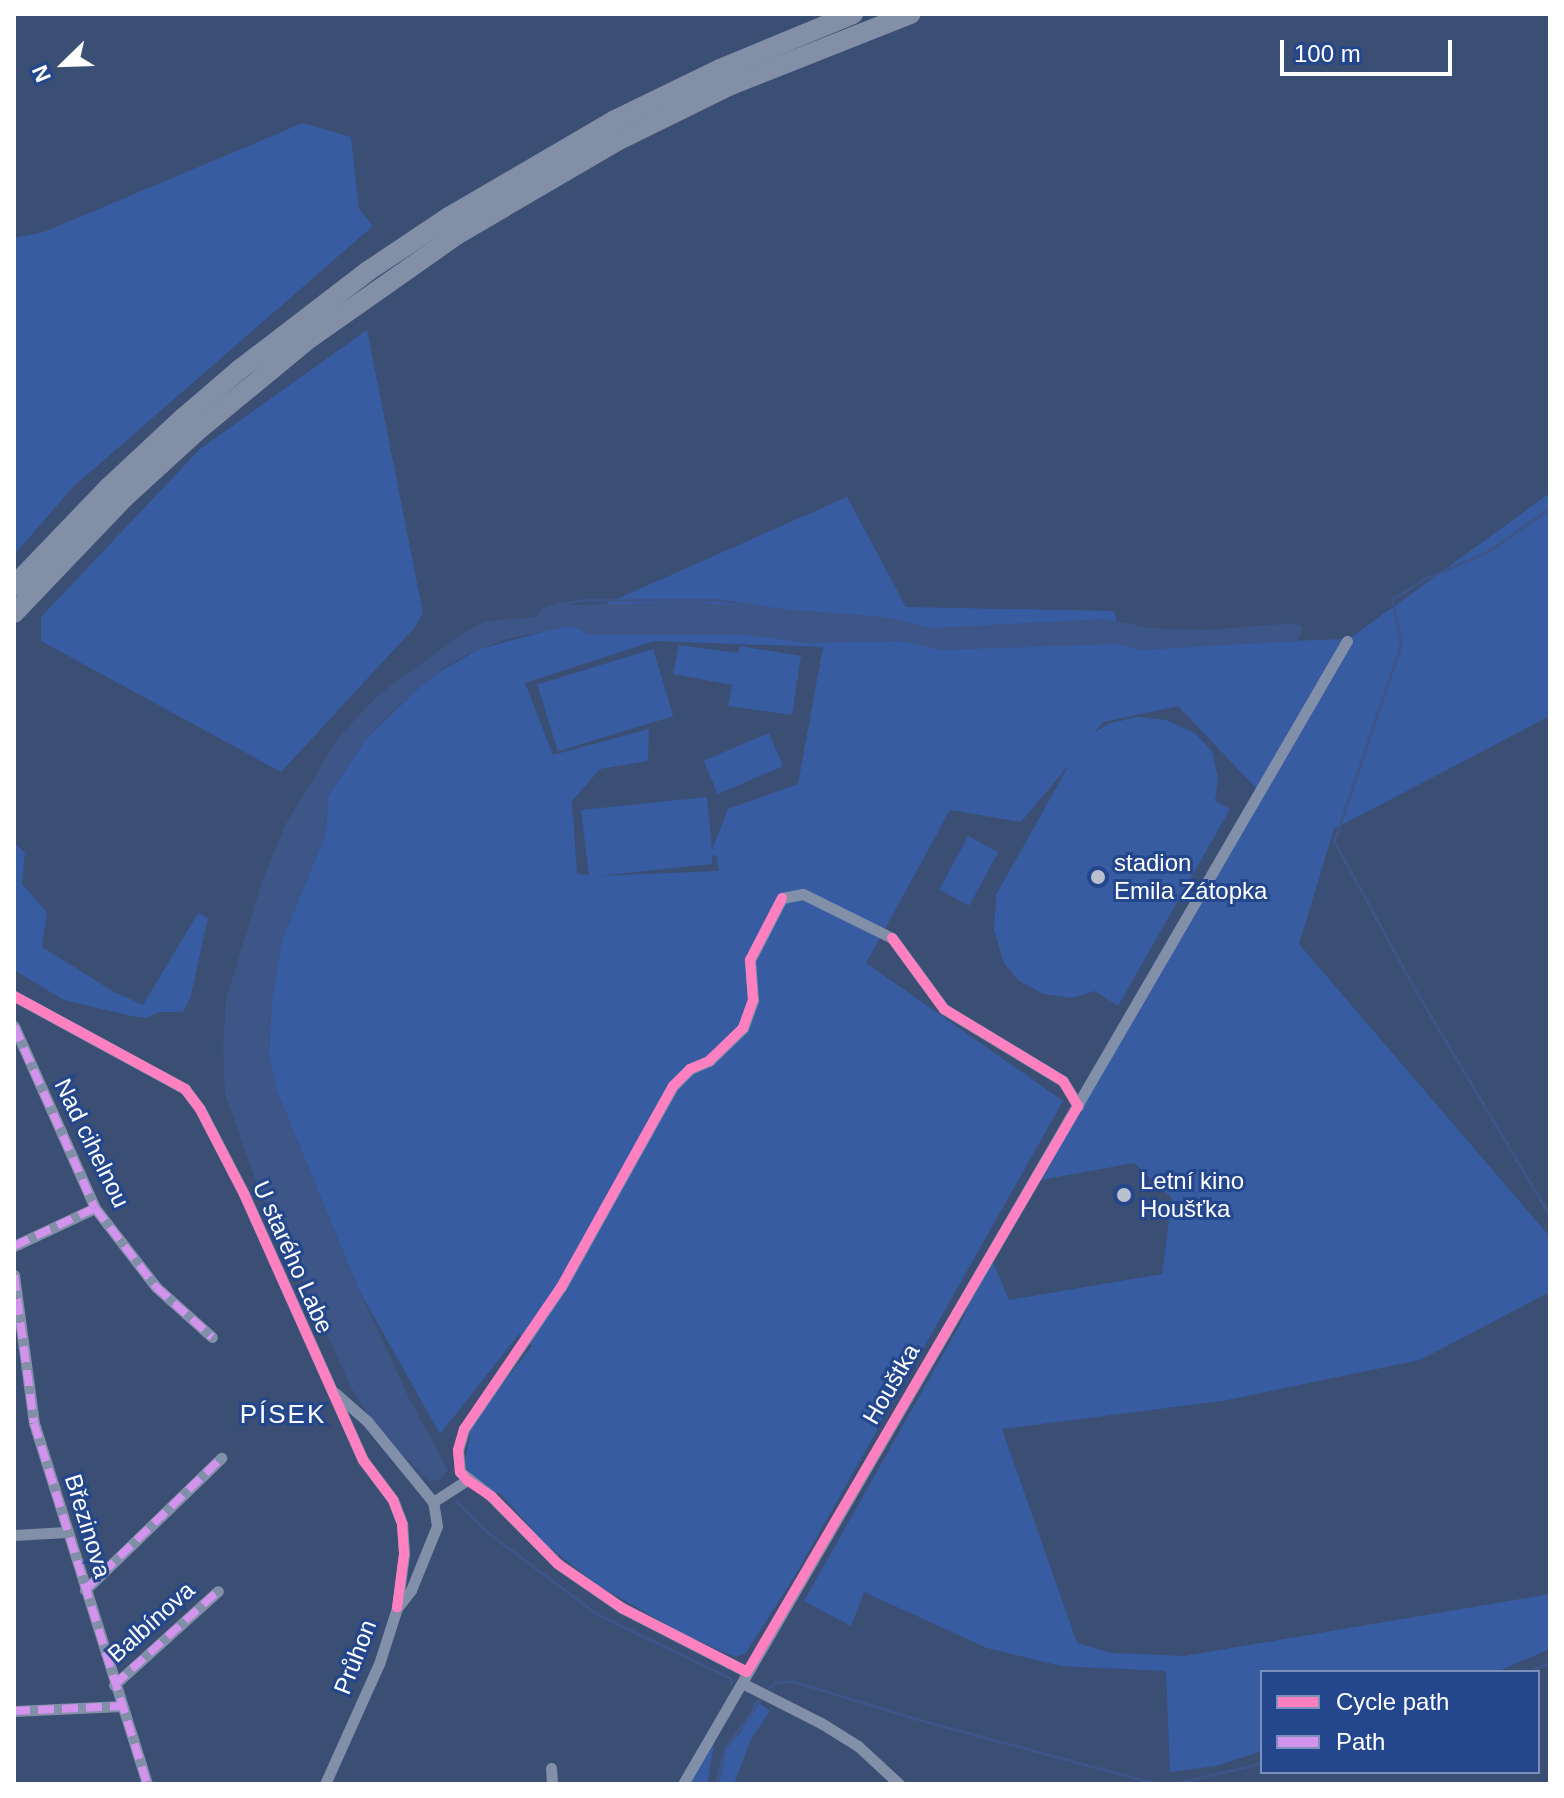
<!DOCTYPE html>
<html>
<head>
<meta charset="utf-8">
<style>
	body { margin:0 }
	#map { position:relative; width:1564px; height:1798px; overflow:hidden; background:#3b4e74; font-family:Arial,sans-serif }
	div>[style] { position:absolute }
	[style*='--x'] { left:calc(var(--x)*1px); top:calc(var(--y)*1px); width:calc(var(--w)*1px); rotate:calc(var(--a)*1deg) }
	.green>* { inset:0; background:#385ca2; transform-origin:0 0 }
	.water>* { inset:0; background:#3d5587 }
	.stream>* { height:3px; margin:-1.5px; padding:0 1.5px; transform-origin:1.5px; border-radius:1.5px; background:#3d5587 }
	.street>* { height:11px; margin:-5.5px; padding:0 5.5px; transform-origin:5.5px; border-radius:5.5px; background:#828fa8 }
	.highway>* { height:20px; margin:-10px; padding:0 10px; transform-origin:10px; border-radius:10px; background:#828fa7 }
	.quiet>* { height:8px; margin-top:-4px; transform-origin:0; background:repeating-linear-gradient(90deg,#d193ec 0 16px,transparent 0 24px) }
	.cycleway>* { height:10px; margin:-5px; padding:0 5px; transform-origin:5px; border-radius:5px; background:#ff80c0 }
	.dots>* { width:22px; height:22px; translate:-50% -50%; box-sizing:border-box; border:4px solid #23468c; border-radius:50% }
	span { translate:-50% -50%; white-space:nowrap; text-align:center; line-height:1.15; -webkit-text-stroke:6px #23468c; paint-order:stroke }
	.poi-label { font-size:24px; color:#fff }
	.left { translate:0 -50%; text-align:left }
	.street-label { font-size:24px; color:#fff }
	.neighbourhood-label { font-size:26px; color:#fff; letter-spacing:2px }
	.frame { position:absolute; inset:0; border:16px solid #fff; pointer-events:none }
	.legend { position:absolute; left:1260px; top:1670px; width:280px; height:104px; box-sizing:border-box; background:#23468c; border:2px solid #7b90ba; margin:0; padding:10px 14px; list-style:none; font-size:24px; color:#fff }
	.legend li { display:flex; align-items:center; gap:16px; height:40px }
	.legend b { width:40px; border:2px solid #7b90ba }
	.north { position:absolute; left:24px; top:24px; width:80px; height:80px; -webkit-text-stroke:6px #23468c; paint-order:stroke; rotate:247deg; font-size:22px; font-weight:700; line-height:32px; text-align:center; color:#fff }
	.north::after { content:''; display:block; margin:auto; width:28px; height:36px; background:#fff; clip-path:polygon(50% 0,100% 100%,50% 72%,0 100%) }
	.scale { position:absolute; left:1280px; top:40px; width:172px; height:36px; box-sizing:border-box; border:4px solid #fff; border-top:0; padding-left:10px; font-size:24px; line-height:28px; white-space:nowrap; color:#fff; -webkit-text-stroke:6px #23468c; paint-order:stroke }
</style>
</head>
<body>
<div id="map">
	<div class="green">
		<div style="clip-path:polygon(303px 123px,351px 137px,359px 209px,373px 226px,73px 487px,14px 555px,14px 238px,44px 232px)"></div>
		<div style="clip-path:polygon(367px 330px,423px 613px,415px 627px,281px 772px,41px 641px,41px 617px,200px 449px)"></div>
		<div style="clip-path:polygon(evenodd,1550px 493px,1550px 716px,1334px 829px,1299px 944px,1550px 1237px,1550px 1292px,1420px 1360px,1222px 1401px,1002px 1429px,1077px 1643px,1111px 1653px,1184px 1656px,1550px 1594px,1550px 1649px,1496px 1672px,1262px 1672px,1262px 1751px,1216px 1766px,1170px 1772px,1166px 1671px,1061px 1666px,987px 1648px,864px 1592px,851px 1626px,804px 1601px,959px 1326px,991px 1258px,1009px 1300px,1162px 1274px,1172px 1198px,1134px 1163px,1041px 1180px,1256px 788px,1178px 706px,1103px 722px,1094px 733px,1108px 724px,1137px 717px,1166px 720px,1195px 733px,1212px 751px,1218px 778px,1215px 801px,1230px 809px,1118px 1006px,1095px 991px,1072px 998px,1043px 994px,1018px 980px,1004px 963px,994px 930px,996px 895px,1069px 765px,1021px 822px,950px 810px,866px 963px,1063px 1101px,793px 1579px,745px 1654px,735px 1657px,681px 1633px,598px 1585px,545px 1544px,501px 1494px,461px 1485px,472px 1422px,532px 1346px,519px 1334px,440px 1434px,359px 1290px,276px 1089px,269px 1054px,272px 1000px,281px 943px,326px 833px,328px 796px,366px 739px,428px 679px,477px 650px,542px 632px,847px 497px,906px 607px,1114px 611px,1124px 646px,1349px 639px,1550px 493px,654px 641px,823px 647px,798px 784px,728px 809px,712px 850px,707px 797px,581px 810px,589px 875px,577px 874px,572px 801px,600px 769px,648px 761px,649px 729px,553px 755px,525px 683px,654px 641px,1550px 493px,712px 855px,717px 856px,719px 871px,598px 876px,712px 864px,712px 855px)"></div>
		<div style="clip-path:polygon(679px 645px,738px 653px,740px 646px,801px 656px,792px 715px,728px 706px,732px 685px,673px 674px)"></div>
		<div style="left:653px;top:649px;width:70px;height:121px;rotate:73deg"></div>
		<div style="left:769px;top:733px;width:36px;height:71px;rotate:67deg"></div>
		<div style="left:968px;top:836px;width:34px;height:61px;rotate:28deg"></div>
		<div style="clip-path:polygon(14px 842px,25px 853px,22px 884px,47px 912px,42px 947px,114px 992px,143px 1005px,198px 913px,208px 918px,190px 999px,183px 1012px,159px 1012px,147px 1018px,132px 1016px,64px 1000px,14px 970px)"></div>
		<div style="clip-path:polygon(756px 1701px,770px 1711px,751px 1739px,734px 1784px,719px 1784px,727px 1747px,741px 1732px)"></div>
		<div style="clip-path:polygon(716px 1733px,707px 1784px,689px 1784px)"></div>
	</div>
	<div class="water">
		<div style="clip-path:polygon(562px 601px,572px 605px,693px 602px,885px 617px,931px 628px,1105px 619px,1151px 628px,1208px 630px,1293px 623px,1301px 626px,1301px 633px,1297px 641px,1141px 650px,1115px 644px,941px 650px,900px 641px,807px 643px,746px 635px,590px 635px,571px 626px,507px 639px,470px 653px,445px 667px,397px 707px,366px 739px,328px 796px,326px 833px,281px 943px,271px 1008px,269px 1054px,276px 1089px,359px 1290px,410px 1400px,448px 1470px,440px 1480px,429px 1481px,379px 1432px,352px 1389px,255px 1179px,225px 1094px,223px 1045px,226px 1000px,262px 881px,285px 825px,338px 738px,377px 696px,463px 633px,486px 621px,536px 617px,543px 608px)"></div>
	</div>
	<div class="stream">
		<div style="--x:1550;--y:508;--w:77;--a:145.1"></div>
		<div style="--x:1487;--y:552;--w:69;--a:156.8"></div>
		<div style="--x:1424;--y:579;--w:38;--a:148"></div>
		<div style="--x:1392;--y:599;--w:46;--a:78.7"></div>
		<div style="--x:1401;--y:644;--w:208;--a:108.8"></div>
		<div style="--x:1334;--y:841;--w:173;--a:61.4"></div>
		<div style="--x:1417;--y:993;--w:260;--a:59.2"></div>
		<div style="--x:567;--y:603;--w:15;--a:-11"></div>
		<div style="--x:582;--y:600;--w:138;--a:0"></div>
		<div style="--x:720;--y:600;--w:75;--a:9.2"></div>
		<div style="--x:456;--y:1501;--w:42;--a:45"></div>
		<div style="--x:486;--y:1531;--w:139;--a:36.8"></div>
		<div style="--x:597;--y:1614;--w:148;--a:25.7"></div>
		<div style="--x:730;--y:1678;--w:5;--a:79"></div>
		<div style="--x:1527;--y:1672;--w:25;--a:-23"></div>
		<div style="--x:768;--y:1688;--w:11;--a:-34"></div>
		<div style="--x:777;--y:1682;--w:15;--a:-4"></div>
		<div style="--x:792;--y:1681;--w:138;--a:16.9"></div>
		<div style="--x:924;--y:1721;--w:241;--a:15.1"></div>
		<div style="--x:716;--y:1784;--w:37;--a:-76"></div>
		<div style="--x:725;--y:1748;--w:59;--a:-53.9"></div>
		<div style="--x:1173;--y:1784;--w:91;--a:-13.3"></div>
	</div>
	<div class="street">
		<div style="--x:14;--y:996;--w:195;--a:28.5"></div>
		<div style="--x:185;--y:1089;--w:25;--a:53"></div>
		<div style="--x:200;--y:1109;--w:96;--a:62.6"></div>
		<div style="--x:244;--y:1194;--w:291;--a:65.9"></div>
		<div style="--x:363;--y:1460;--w:50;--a:53.1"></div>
		<div style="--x:393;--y:1500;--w:26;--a:69"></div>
		<div style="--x:402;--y:1524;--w:30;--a:86"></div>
		<div style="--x:404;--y:1554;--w:54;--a:97.4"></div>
		<div style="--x:14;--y:1026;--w:199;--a:66"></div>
		<div style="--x:95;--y:1208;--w:100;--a:52.3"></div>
		<div style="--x:156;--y:1287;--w:75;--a:41.8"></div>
		<div style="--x:14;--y:1246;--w:89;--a:-25.1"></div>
		<div style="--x:14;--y:1275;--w:149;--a:82.3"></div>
		<div style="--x:34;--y:1423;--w:378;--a:72.6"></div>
		<div style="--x:335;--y:1393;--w:43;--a:41.2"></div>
		<div style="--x:367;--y:1421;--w:104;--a:50.8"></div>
		<div style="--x:433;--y:1502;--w:40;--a:-32.9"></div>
		<div style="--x:14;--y:1535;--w:52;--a:-3.3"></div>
		<div style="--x:85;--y:1590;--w:190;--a:-44.1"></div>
		<div style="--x:747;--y:1672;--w:140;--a:-152.9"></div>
		<div style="--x:622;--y:1608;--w:78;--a:-145.5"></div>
		<div style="--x:558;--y:1564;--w:95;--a:-134.6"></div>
		<div style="--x:491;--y:1496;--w:39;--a:-142"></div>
		<div style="--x:460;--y:1472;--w:22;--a:-95"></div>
		<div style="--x:458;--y:1450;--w:22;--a:-74"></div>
		<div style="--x:464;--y:1429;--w:172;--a:-55.7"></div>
		<div style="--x:561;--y:1287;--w:230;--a:-60.9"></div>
		<div style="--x:673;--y:1086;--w:24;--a:-45"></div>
		<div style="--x:690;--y:1069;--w:21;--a:-23"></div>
		<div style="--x:709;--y:1061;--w:47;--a:-44.1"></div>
		<div style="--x:743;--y:1028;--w:30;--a:-70"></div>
		<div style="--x:753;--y:1000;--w:40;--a:-94.3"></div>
		<div style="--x:750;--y:960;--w:70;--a:-62.7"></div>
		<div style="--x:782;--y:898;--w:21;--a:-11"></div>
		<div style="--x:803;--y:894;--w:99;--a:26.3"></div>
		<div style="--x:892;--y:938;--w:88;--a:53.8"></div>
		<div style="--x:944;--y:1009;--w:139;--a:31.2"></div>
		<div style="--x:1063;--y:1081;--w:29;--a:59"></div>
		<div style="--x:742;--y:1683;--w:89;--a:26.9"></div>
		<div style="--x:821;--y:1723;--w:44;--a:31.9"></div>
		<div style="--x:858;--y:1746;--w:56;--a:42.8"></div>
		<div style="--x:114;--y:1685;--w:140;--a:-42.1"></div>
		<div style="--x:14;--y:1711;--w:108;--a:-2.7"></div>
		<div style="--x:551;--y:1768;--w:16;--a:86"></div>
		<div style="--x:325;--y:1784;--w:132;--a:-65.8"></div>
		<div style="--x:379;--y:1664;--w:59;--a:-72.2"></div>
		<div style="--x:397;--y:1608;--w:23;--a:-52"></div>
		<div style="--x:411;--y:1590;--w:69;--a:-67.9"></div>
		<div style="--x:437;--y:1526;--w:24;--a:-99"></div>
		<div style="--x:683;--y:1784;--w:1322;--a:-59.85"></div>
	</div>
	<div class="highway">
		<div style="--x:14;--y:586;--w:137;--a:-46.2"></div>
		<div style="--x:109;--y:487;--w:101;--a:-43"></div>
		<div style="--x:183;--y:418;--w:74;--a:-40.6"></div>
		<div style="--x:239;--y:370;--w:163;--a:-37.5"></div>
		<div style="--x:368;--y:271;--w:97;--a:-33.7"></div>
		<div style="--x:449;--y:217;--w:190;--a:-30.3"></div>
		<div style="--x:613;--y:121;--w:119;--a:-25.9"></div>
		<div style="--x:720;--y:69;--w:144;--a:-22.5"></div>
		<div style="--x:14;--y:613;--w:159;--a:-46.3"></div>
		<div style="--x:124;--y:498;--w:99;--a:-42.5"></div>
		<div style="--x:197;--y:431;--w:146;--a:-39.5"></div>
		<div style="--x:310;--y:338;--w:181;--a:-35.1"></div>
		<div style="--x:458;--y:234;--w:186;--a:-30.3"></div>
		<div style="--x:619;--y:140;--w:125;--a:-26.2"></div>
		<div style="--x:731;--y:85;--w:193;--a:-21.6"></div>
	</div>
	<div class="quiet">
		<div style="--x:14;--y:1026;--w:199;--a:66"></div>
		<div style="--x:95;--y:1208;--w:100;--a:52.3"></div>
		<div style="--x:156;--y:1287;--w:75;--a:41.8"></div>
		<div style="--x:14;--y:1246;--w:89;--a:-25.1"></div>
		<div style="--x:14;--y:1275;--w:149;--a:82.3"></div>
		<div style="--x:34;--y:1423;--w:378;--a:72.6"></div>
		<div style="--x:85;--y:1590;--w:190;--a:-44.1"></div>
		<div style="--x:114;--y:1685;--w:140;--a:-42.1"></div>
		<div style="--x:14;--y:1711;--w:108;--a:-2.7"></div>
	</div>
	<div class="cycleway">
		<div style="--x:782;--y:898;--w:70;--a:117.3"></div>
		<div style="--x:750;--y:960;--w:40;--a:85.7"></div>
		<div style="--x:753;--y:1000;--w:30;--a:110"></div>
		<div style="--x:743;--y:1028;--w:47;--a:135.9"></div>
		<div style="--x:709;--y:1061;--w:21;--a:157"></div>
		<div style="--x:690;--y:1069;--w:24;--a:135"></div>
		<div style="--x:673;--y:1086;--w:230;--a:119.1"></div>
		<div style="--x:561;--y:1287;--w:172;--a:124.3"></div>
		<div style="--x:464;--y:1429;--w:22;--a:106"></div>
		<div style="--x:458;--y:1450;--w:22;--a:85"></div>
		<div style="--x:460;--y:1472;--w:11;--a:49"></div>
		<div style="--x:467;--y:1480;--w:29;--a:34"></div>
		<div style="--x:491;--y:1496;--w:95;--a:45.4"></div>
		<div style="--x:558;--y:1564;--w:78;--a:34.5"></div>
		<div style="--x:622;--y:1608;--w:140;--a:27.1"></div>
		<div style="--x:747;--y:1672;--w:656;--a:-59.68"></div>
		<div style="--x:1078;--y:1106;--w:29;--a:-121"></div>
		<div style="--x:1063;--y:1081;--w:139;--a:-148.8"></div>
		<div style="--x:944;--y:1009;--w:88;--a:-126.2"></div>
		<div style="--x:14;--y:996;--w:195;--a:28.5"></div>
		<div style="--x:185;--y:1089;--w:25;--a:53"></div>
		<div style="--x:200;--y:1109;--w:96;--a:62.6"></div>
		<div style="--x:244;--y:1194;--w:291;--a:65.9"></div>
		<div style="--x:363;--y:1460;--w:50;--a:53.1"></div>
		<div style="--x:393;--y:1500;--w:26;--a:69"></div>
		<div style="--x:402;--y:1524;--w:30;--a:86"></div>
		<div style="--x:404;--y:1554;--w:54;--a:97.4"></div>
	</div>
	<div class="dots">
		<div style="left:1098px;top:877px;background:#bac1ce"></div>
		<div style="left:1124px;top:1195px;background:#bac1ce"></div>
	</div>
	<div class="poi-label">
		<span class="left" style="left:1114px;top:877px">stadion<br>Emila Zátopka</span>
		<span class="left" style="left:1140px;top:1195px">Letní kino<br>Houšťka</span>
	</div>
	<div class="street-label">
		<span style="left:92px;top:1143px;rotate:64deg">Nad cihelnou</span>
		<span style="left:293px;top:1257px;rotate:66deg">U starého Labe</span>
		<span style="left:891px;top:1384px;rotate:-60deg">Houštka</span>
		<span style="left:88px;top:1526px;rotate:73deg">Březinova</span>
		<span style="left:151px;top:1622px;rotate:-42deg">Balbínova</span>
		<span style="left:355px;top:1657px;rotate:-69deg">Průhon</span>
	</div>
	<div class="neighbourhood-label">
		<span style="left:283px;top:1415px">PÍSEK</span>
	</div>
	<div class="frame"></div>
	<ul class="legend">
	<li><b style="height:10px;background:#ff80c0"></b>Cycle path</li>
	<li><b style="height:10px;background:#d193ec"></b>Path</li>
	</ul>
	<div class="north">N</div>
	<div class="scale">100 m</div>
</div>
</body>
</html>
